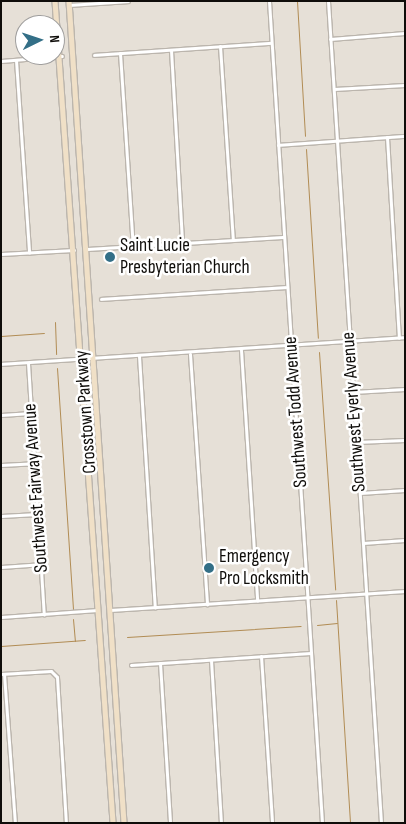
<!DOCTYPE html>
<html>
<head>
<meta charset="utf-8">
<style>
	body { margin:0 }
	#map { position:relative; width:406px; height:824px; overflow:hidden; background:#e6e0d7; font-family:"Sofia Sans Condensed",sans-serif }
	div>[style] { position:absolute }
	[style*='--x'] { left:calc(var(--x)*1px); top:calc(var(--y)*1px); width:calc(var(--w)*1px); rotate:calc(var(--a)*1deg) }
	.stream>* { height:1px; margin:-0.5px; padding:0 0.5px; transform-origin:0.5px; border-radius:0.5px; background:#b18c54 }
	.roads { filter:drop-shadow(1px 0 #bbb5ad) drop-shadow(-1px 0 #bbb5ad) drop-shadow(0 1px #bbb5ad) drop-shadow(0 -1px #bbb5ad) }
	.street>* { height:3px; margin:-1.5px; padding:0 1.5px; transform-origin:1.5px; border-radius:1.5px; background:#fff }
	.secondary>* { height:4.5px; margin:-2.25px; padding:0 2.25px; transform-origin:2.25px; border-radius:2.25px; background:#f0e0c7 }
	.dots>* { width:14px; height:14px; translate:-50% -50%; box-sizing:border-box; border:2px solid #fff; border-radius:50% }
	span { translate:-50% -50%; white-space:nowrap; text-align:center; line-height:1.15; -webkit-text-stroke:5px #fff; paint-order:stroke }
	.poi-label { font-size:19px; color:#0f0d0a }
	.left { translate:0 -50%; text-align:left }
	.street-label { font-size:19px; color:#0f0d0a }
	.frame { position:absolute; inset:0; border:2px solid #0f0d0a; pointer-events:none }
	.north { position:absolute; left:15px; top:15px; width:50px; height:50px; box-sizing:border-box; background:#fff; border:1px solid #9f9e9d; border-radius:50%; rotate:86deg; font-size:14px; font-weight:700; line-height:20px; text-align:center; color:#0f0d0a }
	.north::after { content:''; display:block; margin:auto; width:18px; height:22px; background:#336f87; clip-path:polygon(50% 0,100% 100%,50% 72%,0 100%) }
</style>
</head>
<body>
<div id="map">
	<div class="stream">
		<div style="--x:297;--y:1;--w:135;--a:86.6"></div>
		<div style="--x:306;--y:149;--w:189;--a:86.4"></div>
		<div style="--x:55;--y:322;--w:32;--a:88"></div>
		<div style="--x:1;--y:336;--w:43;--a:-4"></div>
		<div style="--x:319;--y:352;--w:238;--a:86.1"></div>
		<div style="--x:57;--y:368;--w:242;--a:86.2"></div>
		<div style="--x:336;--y:600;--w:223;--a:86.4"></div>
		<div style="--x:73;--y:619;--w:22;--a:85"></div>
		<div style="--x:317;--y:625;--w:20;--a:-6"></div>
		<div style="--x:127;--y:637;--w:174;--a:-3.6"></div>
		<div style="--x:1;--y:646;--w:84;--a:-4.1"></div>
	</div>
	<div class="roads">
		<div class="street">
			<div style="--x:269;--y:1;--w:824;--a:86.31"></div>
			<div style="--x:328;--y:1;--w:824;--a:86.31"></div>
			<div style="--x:70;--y:5;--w:58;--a:-3.9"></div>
			<div style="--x:330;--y:39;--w:75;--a:-4.6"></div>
			<div style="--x:220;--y:46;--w:194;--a:86.2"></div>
			<div style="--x:171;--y:50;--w:193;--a:86.7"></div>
			<div style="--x:120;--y:53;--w:194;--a:86.2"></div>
			<div style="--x:94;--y:55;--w:177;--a:-3.9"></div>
			<div style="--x:16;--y:60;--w:193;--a:86.1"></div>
			<div style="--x:1;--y:61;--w:61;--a:-4.7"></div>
			<div style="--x:334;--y:89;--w:71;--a:-3.2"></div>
			<div style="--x:387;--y:137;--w:201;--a:86.6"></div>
			<div style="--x:278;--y:145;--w:127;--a:-4.1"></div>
			<div style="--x:87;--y:249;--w:196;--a:-3.5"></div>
			<div style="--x:1;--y:254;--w:73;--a:-3.1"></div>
			<div style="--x:101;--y:299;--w:185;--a:-3.7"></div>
			<div style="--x:241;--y:350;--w:251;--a:86.3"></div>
			<div style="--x:190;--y:354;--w:251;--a:86.1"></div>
			<div style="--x:139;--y:356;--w:252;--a:86.4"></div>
			<div style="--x:28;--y:363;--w:252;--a:86.4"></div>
			<div style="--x:1;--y:364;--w:405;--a:-3.8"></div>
			<div style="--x:353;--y:392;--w:52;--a:-3.3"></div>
			<div style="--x:1;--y:415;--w:30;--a:-4"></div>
			<div style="--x:356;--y:442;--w:49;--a:-2.3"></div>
			<div style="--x:1;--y:465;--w:33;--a:-3"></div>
			<div style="--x:360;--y:493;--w:45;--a:-3.8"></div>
			<div style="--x:1;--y:516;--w:36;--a:-3"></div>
			<div style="--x:363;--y:543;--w:42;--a:-4.1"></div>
			<div style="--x:1;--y:567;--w:39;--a:-4"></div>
			<div style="--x:110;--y:610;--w:296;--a:-3.7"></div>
			<div style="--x:1;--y:617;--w:97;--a:-4.1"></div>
			<div style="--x:261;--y:656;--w:167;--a:86.2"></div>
			<div style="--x:211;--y:660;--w:163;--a:86.5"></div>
			<div style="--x:160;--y:663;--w:160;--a:86.4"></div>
			<div style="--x:131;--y:665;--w:180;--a:-3.8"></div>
			<div style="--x:1;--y:674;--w:50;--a:-3.4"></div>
			<div style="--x:51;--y:671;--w:8;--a:45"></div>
			<div style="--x:57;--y:677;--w:146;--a:86.5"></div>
			<div style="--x:4;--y:674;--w:149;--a:85.8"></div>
		</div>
		<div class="secondary">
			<div style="--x:55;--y:1;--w:824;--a:85.96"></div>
			<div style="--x:69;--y:1;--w:824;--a:86.17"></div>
		</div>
	</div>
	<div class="dots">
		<div style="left:110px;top:257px;background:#336f87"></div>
		<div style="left:209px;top:568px;background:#336f87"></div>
	</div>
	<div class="poi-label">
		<span class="left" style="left:120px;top:257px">Saint Lucie<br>Presbyterian Church</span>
		<span class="left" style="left:219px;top:568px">Emergency<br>Pro Locksmith</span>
	</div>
	<div class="street-label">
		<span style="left:86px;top:412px;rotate:-94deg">Crosstown Parkway</span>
		<span style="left:296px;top:412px;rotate:-94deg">Southwest Todd Avenue</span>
		<span style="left:354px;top:412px;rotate:-94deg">Southwest Eyerly Avenue</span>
		<span style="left:36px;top:488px;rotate:-94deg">Southwest Fairway Avenue</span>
	</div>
	<div class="frame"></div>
	<div class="north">N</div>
</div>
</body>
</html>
